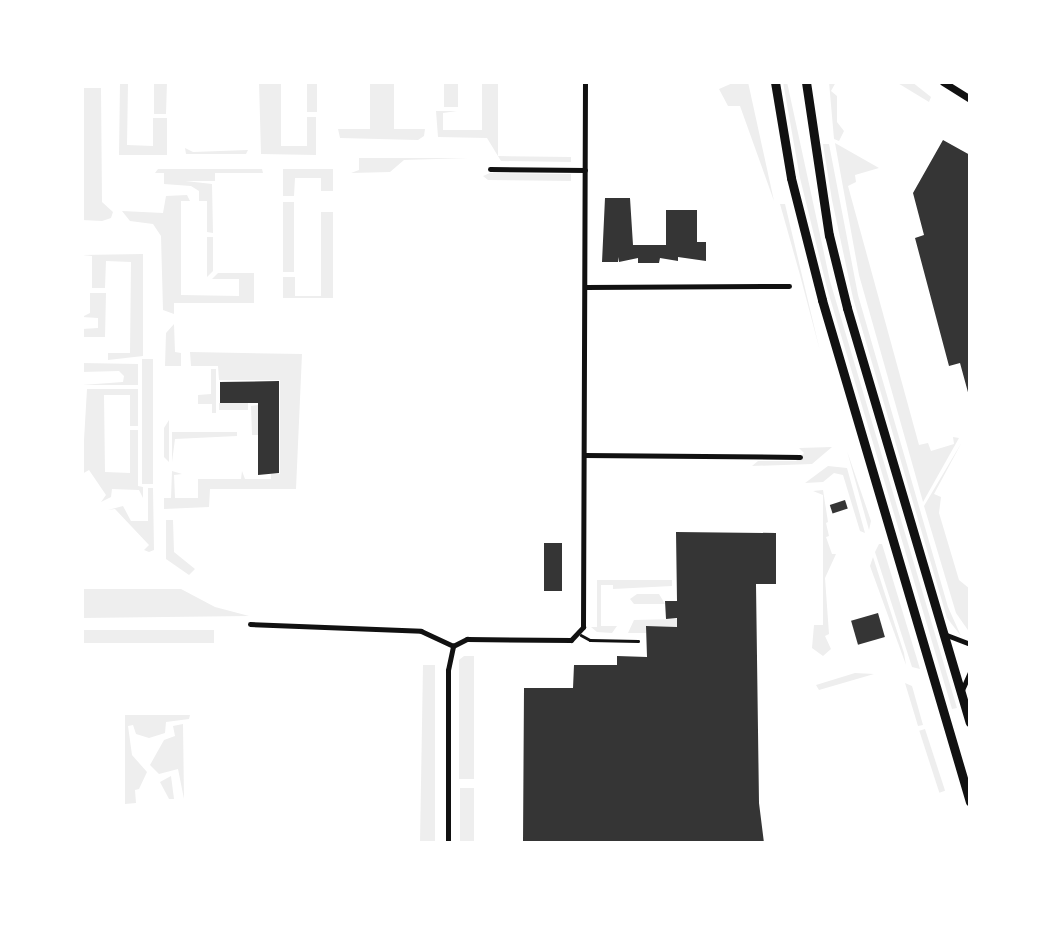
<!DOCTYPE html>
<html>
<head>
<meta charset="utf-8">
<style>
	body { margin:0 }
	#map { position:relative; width:1052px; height:925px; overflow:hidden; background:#fff; font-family:"Work Sans",sans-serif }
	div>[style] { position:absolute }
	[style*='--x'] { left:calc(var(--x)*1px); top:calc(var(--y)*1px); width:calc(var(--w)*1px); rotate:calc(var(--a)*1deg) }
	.green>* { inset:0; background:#eee; transform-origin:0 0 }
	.building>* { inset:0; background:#353535; transform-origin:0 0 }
	.service>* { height:2.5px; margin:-1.25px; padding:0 1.25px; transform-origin:1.25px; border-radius:1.25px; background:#111 }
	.minor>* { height:5px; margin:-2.5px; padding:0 2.5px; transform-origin:2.5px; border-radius:2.5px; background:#111 }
	.tertiary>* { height:7px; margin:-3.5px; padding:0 3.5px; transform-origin:3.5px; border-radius:3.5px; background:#111 }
	.primary>* { height:9px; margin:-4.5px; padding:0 4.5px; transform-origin:4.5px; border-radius:4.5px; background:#111 }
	span { translate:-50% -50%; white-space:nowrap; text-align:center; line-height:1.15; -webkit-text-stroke:6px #fff; paint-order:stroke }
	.frame { position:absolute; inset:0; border:84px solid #fff; pointer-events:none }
</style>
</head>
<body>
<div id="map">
	<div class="green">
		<div style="clip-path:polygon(120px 82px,167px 82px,166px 114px,154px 114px,154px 84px,128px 84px,127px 145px,153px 146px,153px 118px,167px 118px,167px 155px,119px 155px)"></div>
		<div style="clip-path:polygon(259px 82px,317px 82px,317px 112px,307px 112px,307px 83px,281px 84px,281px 146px,307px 146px,307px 117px,316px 117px,316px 155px,261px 154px)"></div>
		<div style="clip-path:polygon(370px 82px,394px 82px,394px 129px,425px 129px,424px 136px,418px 140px,340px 138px,338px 129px,370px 129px)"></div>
		<div style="left:444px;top:82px;width:14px;height:25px"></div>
		<div style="clip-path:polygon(482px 82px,498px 82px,498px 156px,571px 157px,571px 162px,501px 161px,487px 138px,438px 137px,436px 111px,457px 111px,443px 113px,443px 130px,482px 130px)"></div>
		<div style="clip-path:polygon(735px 82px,748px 82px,774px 201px,740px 106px,728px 106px,719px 89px)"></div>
		<div style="clip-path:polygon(783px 82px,787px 82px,830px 281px,957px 708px,952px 709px,827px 288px,800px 178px)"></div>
		<div style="clip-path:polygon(829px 82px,836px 82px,831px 91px,837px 96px,837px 122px,844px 131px,839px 141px,834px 139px)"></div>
		<div style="clip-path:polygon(896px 82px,912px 82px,931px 97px,929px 102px)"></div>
		<div style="clip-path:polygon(82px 88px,101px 88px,102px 202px,113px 212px,111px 218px,102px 221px,82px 220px)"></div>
		<div style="clip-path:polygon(835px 143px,879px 168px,855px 175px,856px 182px,848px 186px,919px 445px,928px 443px,931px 451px,954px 444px,953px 437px,959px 438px,923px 502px,859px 275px)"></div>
		<div style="clip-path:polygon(829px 144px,858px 295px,948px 607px,961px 636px,947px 618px,853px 298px,832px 200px,823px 144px)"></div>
		<div style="clip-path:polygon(185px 148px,193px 152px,248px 150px,246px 154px,186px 154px)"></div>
		<div style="clip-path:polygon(359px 158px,469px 158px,404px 160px,390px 172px,351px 173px,359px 170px)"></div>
		<div style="clip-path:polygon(158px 169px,262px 169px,263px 173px,215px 173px,215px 181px,185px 181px,212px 184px,213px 233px,207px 232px,207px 201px,199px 201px,199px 191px,191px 186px,164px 184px,164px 173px,155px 173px)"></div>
		<div style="clip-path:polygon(283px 169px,333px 169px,333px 191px,321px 191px,321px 178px,295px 178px,294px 196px,283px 196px)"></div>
		<div style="clip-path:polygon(490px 173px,571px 174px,571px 181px,488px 180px,483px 176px)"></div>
		<div style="clip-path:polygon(166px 196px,187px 195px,190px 201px,181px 201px,181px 295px,239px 296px,239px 279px,212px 279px,218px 273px,254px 273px,254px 303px,174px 303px,174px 314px,163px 310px,161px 236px,153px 224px,130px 221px,122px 211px,163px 213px)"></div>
		<div style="left:283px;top:202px;width:11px;height:70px"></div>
		<div style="clip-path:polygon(780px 204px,785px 204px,820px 351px,800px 275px)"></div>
		<div style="clip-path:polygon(321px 212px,333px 212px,333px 298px,283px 298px,283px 277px,295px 277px,295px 296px,321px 296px)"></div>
		<div style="clip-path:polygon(207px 237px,213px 237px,213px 271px,207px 277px)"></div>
		<div style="clip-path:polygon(143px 254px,143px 356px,108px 360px,108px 353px,130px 353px,131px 262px,106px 261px,105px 288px,92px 288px,92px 256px,82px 255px)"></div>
		<div style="clip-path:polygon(90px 293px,106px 293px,105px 337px,82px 337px,82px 329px,98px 328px,98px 318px,82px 317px,90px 313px)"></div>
		<div style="clip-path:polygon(174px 324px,175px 352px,181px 353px,181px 366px,165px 366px,166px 333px)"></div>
		<div style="clip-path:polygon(190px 352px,302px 354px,296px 489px,210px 489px,209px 507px,164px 509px,164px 498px,171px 498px,172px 471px,182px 474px,174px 475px,175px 498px,198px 498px,198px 479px,241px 479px,242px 471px,245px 479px,271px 479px,271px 474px,280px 474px,280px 380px,219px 380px,218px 366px,191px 366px)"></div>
		<div style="left:142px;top:359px;width:11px;height:125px"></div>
		<div style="clip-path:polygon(82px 363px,138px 364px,138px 385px,82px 385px,123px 382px,124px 376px,119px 371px,82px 372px)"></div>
		<div style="clip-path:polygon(211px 369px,216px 369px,216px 413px,212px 413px,212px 404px,198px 404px,198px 395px,211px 394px)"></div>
		<div style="clip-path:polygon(87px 389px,138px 389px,138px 426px,130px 426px,130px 395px,104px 395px,105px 472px,130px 473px,130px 430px,138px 430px,138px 486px,143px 487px,143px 498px,139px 490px,112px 489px,111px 497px,101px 502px,106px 495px,89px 470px,82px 474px)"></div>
		<div style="left:219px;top:403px;width:29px;height:7px"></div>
		<div style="clip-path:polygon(258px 405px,258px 435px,252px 435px,251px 406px)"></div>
		<div style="clip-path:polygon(169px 420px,169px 462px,164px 457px,164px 428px)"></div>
		<div style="clip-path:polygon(172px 432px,237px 432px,237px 436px,175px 439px,172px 462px)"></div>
		<div style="clip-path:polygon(962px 442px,934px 494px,941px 497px,939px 513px,959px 580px,970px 589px,970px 633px,956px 613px,924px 506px)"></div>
		<div style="clip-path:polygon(832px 447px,812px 464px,752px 466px,758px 461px,796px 461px,804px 453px,799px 448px)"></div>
		<div style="clip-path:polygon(847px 451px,871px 521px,869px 530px)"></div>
		<div style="clip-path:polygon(828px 466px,847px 468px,865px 533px,860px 531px,843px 475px,834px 473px,823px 482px,805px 483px)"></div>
		<div style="clip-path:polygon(148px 488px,153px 488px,154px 550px,149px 552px,144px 550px,149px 545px,115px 509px,108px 510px,123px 506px,131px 521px,148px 521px)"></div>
		<div style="clip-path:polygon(823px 490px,828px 522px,826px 523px,829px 536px,826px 537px,832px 554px,836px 554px,825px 578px,829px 634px,825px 636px,831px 649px,823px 656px,812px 648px,814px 625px,823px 625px,823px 495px,813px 491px)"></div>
		<div style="clip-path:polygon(166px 520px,173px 520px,174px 552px,195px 569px,189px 575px,166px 559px)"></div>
		<div style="clip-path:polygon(879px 544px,882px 544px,920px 669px,912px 667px,875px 552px)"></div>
		<div style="clip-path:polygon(873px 557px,904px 653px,906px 665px,870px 566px)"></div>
		<div style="clip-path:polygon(597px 580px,672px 580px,672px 586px,613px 589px,613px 585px,601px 585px,601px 626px,617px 626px,612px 633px,597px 632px,591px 627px,597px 627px)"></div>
		<div style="clip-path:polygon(82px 589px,181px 589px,215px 607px,249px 616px,82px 618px)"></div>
		<div style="clip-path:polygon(637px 594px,659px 594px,665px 604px,634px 604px,630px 599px)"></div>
		<div style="clip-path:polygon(677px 619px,677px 627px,647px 626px,646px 633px,628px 633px,634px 620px)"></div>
		<div style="left:214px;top:630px;width:13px;height:132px;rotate:90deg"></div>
		<div style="clip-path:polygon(464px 656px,474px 656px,474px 779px,459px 779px,459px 660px)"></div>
		<div style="clip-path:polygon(423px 665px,435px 665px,435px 843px,420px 843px)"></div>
		<div style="clip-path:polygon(855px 673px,874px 674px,819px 690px,816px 685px)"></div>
		<div style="clip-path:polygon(905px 683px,912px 686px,923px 725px,918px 726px)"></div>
		<div style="clip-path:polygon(125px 715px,190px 715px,189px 719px,166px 722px,165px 733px,149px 738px,136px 734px,133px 725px,128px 726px,132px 755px,147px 772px,139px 789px,135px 790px,136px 803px,125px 804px)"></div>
		<div style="clip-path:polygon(183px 724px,184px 799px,178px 769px,159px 774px,150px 765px,164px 740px,175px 736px,173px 726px)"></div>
		<div style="left:925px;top:729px;width:65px;height:6px;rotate:72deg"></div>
		<div style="clip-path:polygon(171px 776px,174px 799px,169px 799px,160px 782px)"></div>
		<div style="left:460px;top:788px;width:14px;height:54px"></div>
	</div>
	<div class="building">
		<div style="clip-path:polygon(943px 140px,970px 155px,969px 396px,960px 363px,949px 366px,915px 238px,924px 235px,913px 193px)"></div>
		<div style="clip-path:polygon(605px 198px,630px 198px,633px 245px,666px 245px,666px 210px,697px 210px,697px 242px,706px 242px,706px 261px,678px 257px,678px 261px,660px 258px,659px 263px,638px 263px,638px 258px,619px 262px,618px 257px,618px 262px,602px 262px)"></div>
		<div style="clip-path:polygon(279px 381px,279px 473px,258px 475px,258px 403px,220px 403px,220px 382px)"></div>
		<div style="left:845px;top:500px;width:9px;height:16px;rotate:72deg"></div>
		<div style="clip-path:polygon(676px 532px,776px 533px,776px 584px,756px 584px,759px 803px,764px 843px,523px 843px,524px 688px,573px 688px,574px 665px,617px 665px,617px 656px,647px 657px,646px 626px,677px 627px,677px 618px,666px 619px,665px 601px,677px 601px)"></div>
		<div style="left:544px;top:543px;width:18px;height:48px"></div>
		<div style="left:878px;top:613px;width:25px;height:28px;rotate:74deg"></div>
	</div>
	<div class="service">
		<div style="--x:581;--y:635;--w:10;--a:29"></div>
		<div style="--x:590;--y:640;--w:48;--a:1.2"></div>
	</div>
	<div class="minor">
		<div style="--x:490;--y:169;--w:95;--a:0.6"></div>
		<div style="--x:585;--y:287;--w:204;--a:-0.3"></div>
		<div style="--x:584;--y:455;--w:216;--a:0.5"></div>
		<div style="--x:250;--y:624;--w:171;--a:2.3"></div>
		<div style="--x:421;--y:631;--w:35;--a:25"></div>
		<div style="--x:944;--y:634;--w:28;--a:21"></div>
		<div style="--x:962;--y:690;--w:20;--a:-66"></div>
		<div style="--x:448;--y:843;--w:173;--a:-90"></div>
		<div style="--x:448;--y:670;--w:25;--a:-78"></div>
		<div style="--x:453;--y:646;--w:16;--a:-27"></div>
		<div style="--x:467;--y:639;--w:104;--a:0.6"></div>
		<div style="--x:571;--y:640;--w:18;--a:-47"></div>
		<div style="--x:583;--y:627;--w:545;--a:-89.79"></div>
	</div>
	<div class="tertiary">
		<div style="--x:943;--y:82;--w:32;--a:32"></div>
	</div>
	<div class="primary">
		<div style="--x:775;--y:82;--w:97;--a:80.5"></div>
		<div style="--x:791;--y:178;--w:126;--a:75.7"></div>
		<div style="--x:822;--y:300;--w:523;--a:73.57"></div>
		<div style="--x:806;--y:82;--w:155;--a:81.5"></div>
		<div style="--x:829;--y:235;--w:75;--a:76.1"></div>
		<div style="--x:847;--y:308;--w:432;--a:73.5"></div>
	</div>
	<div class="frame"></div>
</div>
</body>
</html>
